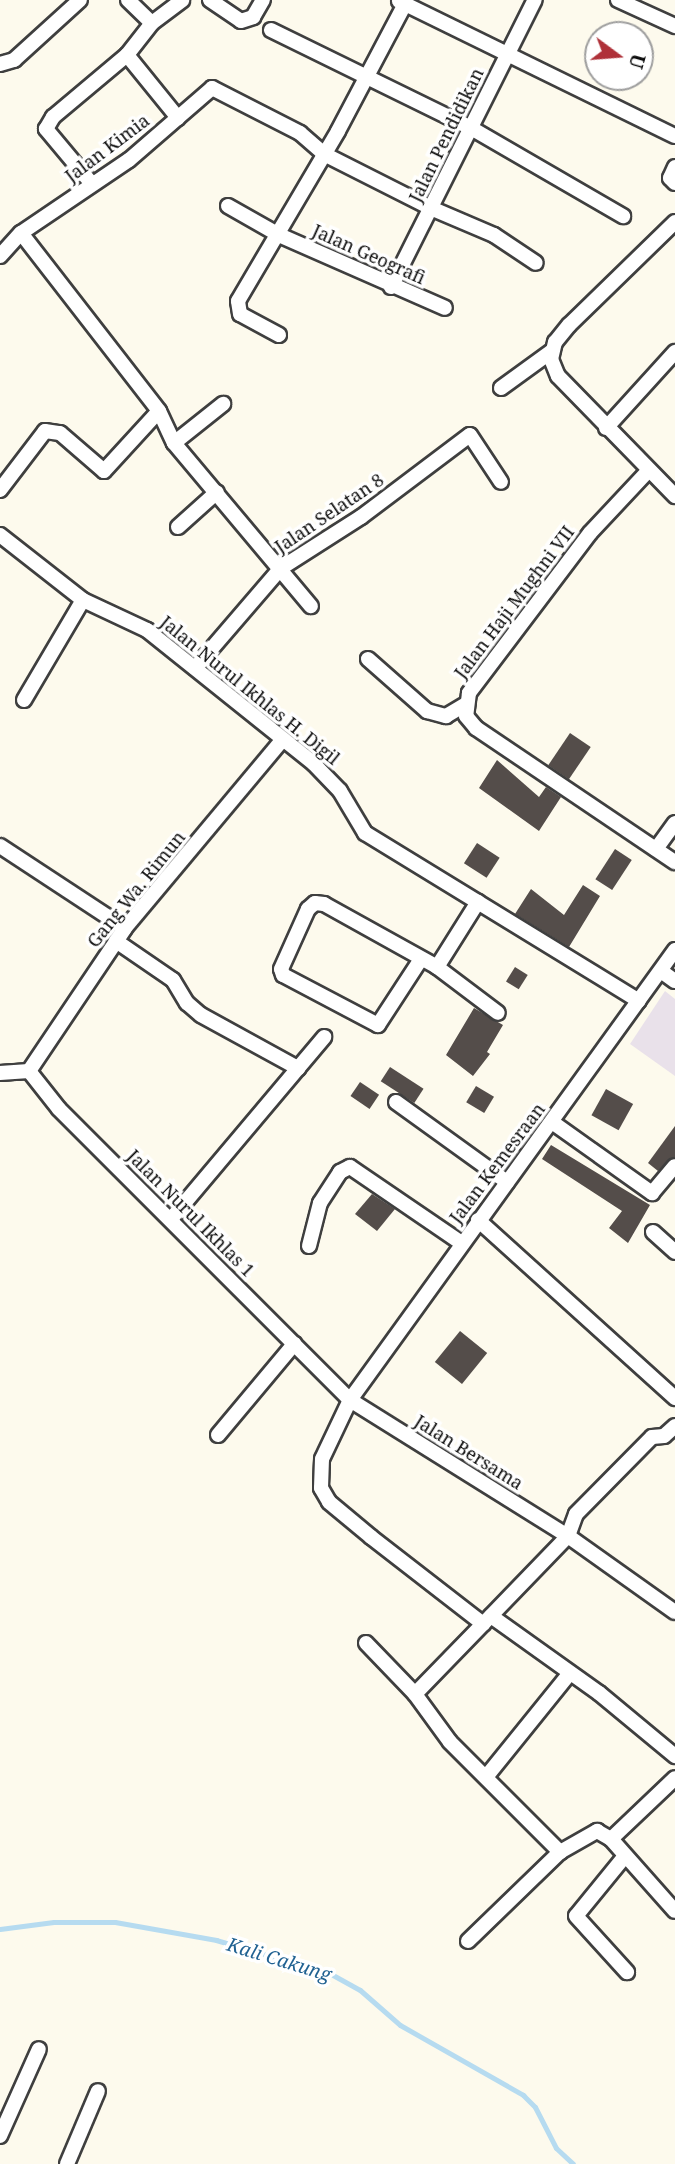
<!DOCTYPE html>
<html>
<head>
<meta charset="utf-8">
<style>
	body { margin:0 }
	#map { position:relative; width:675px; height:2164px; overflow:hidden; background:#fdfaed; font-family:"Noto Serif",serif }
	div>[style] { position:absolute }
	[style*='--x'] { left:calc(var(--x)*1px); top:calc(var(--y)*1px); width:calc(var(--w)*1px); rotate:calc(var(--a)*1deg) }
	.industrial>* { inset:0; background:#e9e1ea }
	.stream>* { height:5px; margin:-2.5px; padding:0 2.5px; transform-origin:2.5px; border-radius:2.5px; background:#b6dbf0 }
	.building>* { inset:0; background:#544d4a; transform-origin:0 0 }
	.roads { filter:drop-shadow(2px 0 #3f3f3f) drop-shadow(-2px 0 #3f3f3f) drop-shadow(0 2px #3f3f3f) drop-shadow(0 -2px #3f3f3f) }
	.street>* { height:14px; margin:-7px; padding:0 7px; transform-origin:7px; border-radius:7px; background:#fff }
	span { translate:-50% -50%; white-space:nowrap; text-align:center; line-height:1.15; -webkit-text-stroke:7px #fff; paint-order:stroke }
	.street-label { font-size:18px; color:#0c0c0c }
	.water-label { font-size:19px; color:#216292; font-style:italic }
	.north { position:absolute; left:584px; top:21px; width:70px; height:70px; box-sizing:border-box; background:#fff; border:2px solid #9e9e9e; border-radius:50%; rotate:106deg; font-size:19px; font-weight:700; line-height:28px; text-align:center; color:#0c0c0c }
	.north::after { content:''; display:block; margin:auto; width:24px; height:32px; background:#af3139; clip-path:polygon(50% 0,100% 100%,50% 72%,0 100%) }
</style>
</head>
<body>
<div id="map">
	<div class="industrial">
		<div style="clip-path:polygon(665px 991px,675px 999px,675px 1076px,630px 1044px)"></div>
	</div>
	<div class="stream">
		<div style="--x:0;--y:1929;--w:54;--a:-7.4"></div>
		<div style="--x:54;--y:1922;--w:61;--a:0"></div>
		<div style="--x:115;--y:1922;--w:103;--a:10.1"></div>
		<div style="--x:216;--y:1940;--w:120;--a:16.5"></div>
		<div style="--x:331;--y:1974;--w:33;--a:29"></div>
		<div style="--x:360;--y:1990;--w:53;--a:41.2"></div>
		<div style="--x:400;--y:2025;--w:142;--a:29.6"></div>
		<div style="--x:523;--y:2095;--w:17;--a:45"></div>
		<div style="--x:535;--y:2107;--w:46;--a:62.9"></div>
		<div style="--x:556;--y:2148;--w:23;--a:43"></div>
	</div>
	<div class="building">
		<div style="left:570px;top:733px;width:25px;height:39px;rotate:34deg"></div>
		<div style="clip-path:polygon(497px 760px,539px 797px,546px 787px,561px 797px,539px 831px,479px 788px)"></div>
		<div style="left:477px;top:843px;width:27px;height:24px;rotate:33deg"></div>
		<div style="left:615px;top:849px;width:20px;height:36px;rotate:33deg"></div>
		<div style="clip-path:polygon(583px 885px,600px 896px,569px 947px,515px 914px,531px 889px,564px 915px)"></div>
		<div style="left:515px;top:967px;width:15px;height:17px;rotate:32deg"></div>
		<div style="clip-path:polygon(474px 1008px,503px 1025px,487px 1052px,490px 1054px,473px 1076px,446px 1055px)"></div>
		<div style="left:390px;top:1067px;width:40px;height:17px;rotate:33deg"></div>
		<div style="left:360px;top:1082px;width:23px;height:17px;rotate:34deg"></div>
		<div style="left:476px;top:1086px;width:21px;height:19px;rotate:31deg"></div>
		<div style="left:606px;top:1089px;width:31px;height:30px;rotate:29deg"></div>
		<div style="clip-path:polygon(675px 1126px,675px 1157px,658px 1171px,648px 1163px)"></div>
		<div style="clip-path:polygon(551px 1145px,650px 1205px,628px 1243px,609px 1228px,622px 1211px,542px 1159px)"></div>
		<div style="clip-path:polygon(372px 1194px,395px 1209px,377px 1231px,355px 1214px)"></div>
		<div style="left:460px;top:1331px;width:35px;height:40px;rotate:39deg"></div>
	</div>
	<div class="roads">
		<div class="street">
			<div style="--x:128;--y:0;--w:33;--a:44"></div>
			<div style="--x:152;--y:23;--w:41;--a:128"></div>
			<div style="--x:127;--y:55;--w:81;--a:51"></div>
			<div style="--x:210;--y:0;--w:37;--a:34"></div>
			<div style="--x:241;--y:21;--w:13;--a:-18"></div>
			<div style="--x:253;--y:17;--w:20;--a:-60"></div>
			<div style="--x:618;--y:0;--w:63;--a:24.5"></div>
			<div style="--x:399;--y:1;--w:307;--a:26.1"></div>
			<div style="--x:152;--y:23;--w:38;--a:-37"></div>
			<div style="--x:271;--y:30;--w:223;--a:26.1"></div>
			<div style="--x:471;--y:128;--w:176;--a:30.1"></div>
			<div style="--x:0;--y:64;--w:15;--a:-16"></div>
			<div style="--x:14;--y:60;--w:89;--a:-42.3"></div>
			<div style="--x:675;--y:167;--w:12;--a:114"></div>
			<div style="--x:670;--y:178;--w:7;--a:45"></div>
			<div style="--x:92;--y:184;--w:72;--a:-129.9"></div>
			<div style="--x:46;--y:129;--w:14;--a:-60"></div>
			<div style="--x:53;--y:117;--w:97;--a:-40"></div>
			<div style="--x:228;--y:206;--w:59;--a:29.6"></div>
			<div style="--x:279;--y:235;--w:181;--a:23.7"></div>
			<div style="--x:675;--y:222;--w:148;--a:135.8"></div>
			<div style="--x:569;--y:325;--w:22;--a:129"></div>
			<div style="--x:555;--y:342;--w:17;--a:103"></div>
			<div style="--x:551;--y:359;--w:18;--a:68"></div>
			<div style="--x:558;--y:376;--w:168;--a:45.7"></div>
			<div style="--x:21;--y:233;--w:225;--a:52.2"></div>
			<div style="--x:159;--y:411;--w:35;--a:65"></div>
			<div style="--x:174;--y:443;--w:213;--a:50"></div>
			<div style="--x:0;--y:256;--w:31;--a:-48"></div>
			<div style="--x:21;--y:233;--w:130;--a:-34.1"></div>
			<div style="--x:129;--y:160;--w:110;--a:-40.9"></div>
			<div style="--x:212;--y:88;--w:99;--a:27.1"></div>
			<div style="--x:300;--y:133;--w:32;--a:41"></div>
			<div style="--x:324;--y:154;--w:122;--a:26.8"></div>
			<div style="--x:433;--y:209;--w:66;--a:23.1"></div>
			<div style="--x:494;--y:235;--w:50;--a:33.7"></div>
			<div style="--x:391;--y:287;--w:321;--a:-63.4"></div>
			<div style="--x:279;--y:335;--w:44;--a:-151.7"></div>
			<div style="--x:240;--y:314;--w:13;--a:-99"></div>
			<div style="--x:238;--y:301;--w:197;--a:-59.5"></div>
			<div style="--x:338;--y:131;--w:144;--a:-62.2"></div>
			<div style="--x:501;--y:388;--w:63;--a:-36"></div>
			<div style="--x:606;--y:428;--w:103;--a:-47.8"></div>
			<div style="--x:174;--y:443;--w:63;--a:-38.5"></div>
			<div style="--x:649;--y:470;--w:86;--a:133.1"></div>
			<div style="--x:590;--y:533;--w:201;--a:127.1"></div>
			<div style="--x:469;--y:693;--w:23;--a:97"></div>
			<div style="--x:466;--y:716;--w:16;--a:50"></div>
			<div style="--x:476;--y:728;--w:240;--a:34"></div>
			<div style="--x:0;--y:490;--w:74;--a:-52.7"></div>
			<div style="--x:45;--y:431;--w:15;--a:8"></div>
			<div style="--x:60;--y:433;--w:58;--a:40.8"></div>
			<div style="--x:104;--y:471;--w:81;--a:-47.5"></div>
			<div style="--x:178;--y:527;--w:52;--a:-41.9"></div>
			<div style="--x:0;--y:535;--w:105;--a:38.1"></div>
			<div style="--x:83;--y:600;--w:71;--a:25.1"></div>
			<div style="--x:147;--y:630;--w:214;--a:38.7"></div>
			<div style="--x:314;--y:764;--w:37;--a:46"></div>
			<div style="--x:340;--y:791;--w:49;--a:59.2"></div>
			<div style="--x:365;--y:833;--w:321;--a:31.5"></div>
			<div style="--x:368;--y:659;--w:79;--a:41.4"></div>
			<div style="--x:427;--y:711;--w:20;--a:15"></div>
			<div style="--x:446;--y:716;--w:23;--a:-31"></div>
			<div style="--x:195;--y:668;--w:132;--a:-49.3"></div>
			<div style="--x:281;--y:568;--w:95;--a:-32.5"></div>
			<div style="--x:361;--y:517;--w:136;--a:-37"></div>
			<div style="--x:470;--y:435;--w:56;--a:56.6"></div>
			<div style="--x:24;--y:700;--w:116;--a:-59.5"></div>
			<div style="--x:0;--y:846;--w:149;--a:33.3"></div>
			<div style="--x:656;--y:849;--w:32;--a:-54"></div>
			<div style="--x:116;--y:941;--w:69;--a:34.4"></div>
			<div style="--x:173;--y:980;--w:27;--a:59"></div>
			<div style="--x:187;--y:1003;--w:18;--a:41"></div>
			<div style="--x:201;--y:1015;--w:111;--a:28.7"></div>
			<div style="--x:675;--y:950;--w:555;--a:125.84"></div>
			<div style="--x:350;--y:1400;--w:65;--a:115.4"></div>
			<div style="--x:322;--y:1459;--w:29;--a:92"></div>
			<div style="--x:321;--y:1488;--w:16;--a:60"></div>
			<div style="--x:329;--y:1502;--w:55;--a:39.8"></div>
			<div style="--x:371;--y:1537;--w:142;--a:37.8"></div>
			<div style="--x:483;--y:1624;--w:122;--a:-46"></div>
			<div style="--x:568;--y:1536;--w:23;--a:-70"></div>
			<div style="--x:576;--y:1514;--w:108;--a:-45.4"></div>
			<div style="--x:652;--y:1437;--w:12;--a:-5"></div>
			<div style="--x:664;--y:1436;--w:15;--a:-42"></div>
			<div style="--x:421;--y:959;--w:79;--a:123.1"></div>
			<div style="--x:378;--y:1025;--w:107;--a:-152.2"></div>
			<div style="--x:283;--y:975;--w:6;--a:-108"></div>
			<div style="--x:281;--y:969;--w:66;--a:-65.8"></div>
			<div style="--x:308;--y:909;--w:9;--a:-41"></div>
			<div style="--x:315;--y:903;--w:9;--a:6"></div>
			<div style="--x:324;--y:904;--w:129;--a:29.1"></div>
			<div style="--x:437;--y:967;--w:77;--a:-57.8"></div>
			<div style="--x:437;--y:967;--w:76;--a:37"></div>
			<div style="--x:661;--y:971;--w:17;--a:36"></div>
			<div style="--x:29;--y:1071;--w:172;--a:-56.1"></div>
			<div style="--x:125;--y:928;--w:246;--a:-50.1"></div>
			<div style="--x:0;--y:1073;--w:29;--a:-4"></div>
			<div style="--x:29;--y:1071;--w:48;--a:51.7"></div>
			<div style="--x:59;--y:1109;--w:412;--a:45"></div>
			<div style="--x:350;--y:1400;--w:257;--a:32"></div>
			<div style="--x:568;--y:1536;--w:131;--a:35.4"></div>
			<div style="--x:396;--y:1102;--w:137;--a:35.8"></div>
			<div style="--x:552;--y:1122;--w:123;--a:35.4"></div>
			<div style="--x:652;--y:1193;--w:35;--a:-50"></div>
			<div style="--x:171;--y:1219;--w:238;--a:-49.9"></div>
			<div style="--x:478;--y:1220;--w:266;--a:42.1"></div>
			<div style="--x:653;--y:1232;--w:30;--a:42"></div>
			<div style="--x:309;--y:1246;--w:44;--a:-75.7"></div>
			<div style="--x:320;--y:1203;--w:37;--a:-57"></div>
			<div style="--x:340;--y:1172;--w:11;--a:-27"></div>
			<div style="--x:350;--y:1167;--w:133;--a:34.3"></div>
			<div style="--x:218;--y:1435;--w:119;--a:-50.1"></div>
			<div style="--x:491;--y:1616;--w:133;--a:35.5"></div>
			<div style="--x:599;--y:1693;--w:99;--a:39.7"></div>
			<div style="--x:366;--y:1643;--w:71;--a:46.1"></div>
			<div style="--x:415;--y:1694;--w:59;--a:53.9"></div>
			<div style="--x:450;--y:1742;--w:156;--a:45"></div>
			<div style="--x:415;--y:1694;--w:98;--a:-45.8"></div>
			<div style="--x:486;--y:1777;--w:132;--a:-51.1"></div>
			<div style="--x:611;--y:1839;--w:88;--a:-43.6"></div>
			<div style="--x:625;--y:1856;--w:77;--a:129.2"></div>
			<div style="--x:576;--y:1916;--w:76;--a:47.7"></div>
			<div style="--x:468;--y:1941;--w:128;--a:-44.1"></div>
			<div style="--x:560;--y:1852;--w:43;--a:-29.6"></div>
			<div style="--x:597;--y:1831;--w:16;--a:30"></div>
			<div style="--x:611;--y:1839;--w:96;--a:48.4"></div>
			<div style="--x:0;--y:2136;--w:95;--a:-65.9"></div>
			<div style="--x:67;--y:2164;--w:79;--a:-67"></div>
		</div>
	</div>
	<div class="street-label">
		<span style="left:446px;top:135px;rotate:-64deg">Jalan Pendidikan</span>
		<span style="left:107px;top:148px;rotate:-37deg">Jalan Kimia</span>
		<span style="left:369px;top:254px;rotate:24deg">Jalan Geografi</span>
		<span style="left:329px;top:513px;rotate:-34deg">Jalan Selatan 8</span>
		<span style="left:514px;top:602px;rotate:-53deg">Jalan Haji Mughni VII</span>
		<span style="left:250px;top:690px;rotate:39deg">Jalan Nurul Ikhlas H. Digil</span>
		<span style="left:136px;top:889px;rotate:-51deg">Gang Wa. Rimun</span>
		<span style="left:497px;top:1163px;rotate:-53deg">Jalan Kemesraan</span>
		<span style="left:191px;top:1213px;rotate:45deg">Jalan Nurul Ikhlas 1</span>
		<span style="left:469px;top:1452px;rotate:32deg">Jalan Bersama</span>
	</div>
	<div class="water-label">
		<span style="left:279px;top:1960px;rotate:17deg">Kali Cakung</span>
	</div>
	<div class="north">U</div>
</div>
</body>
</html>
